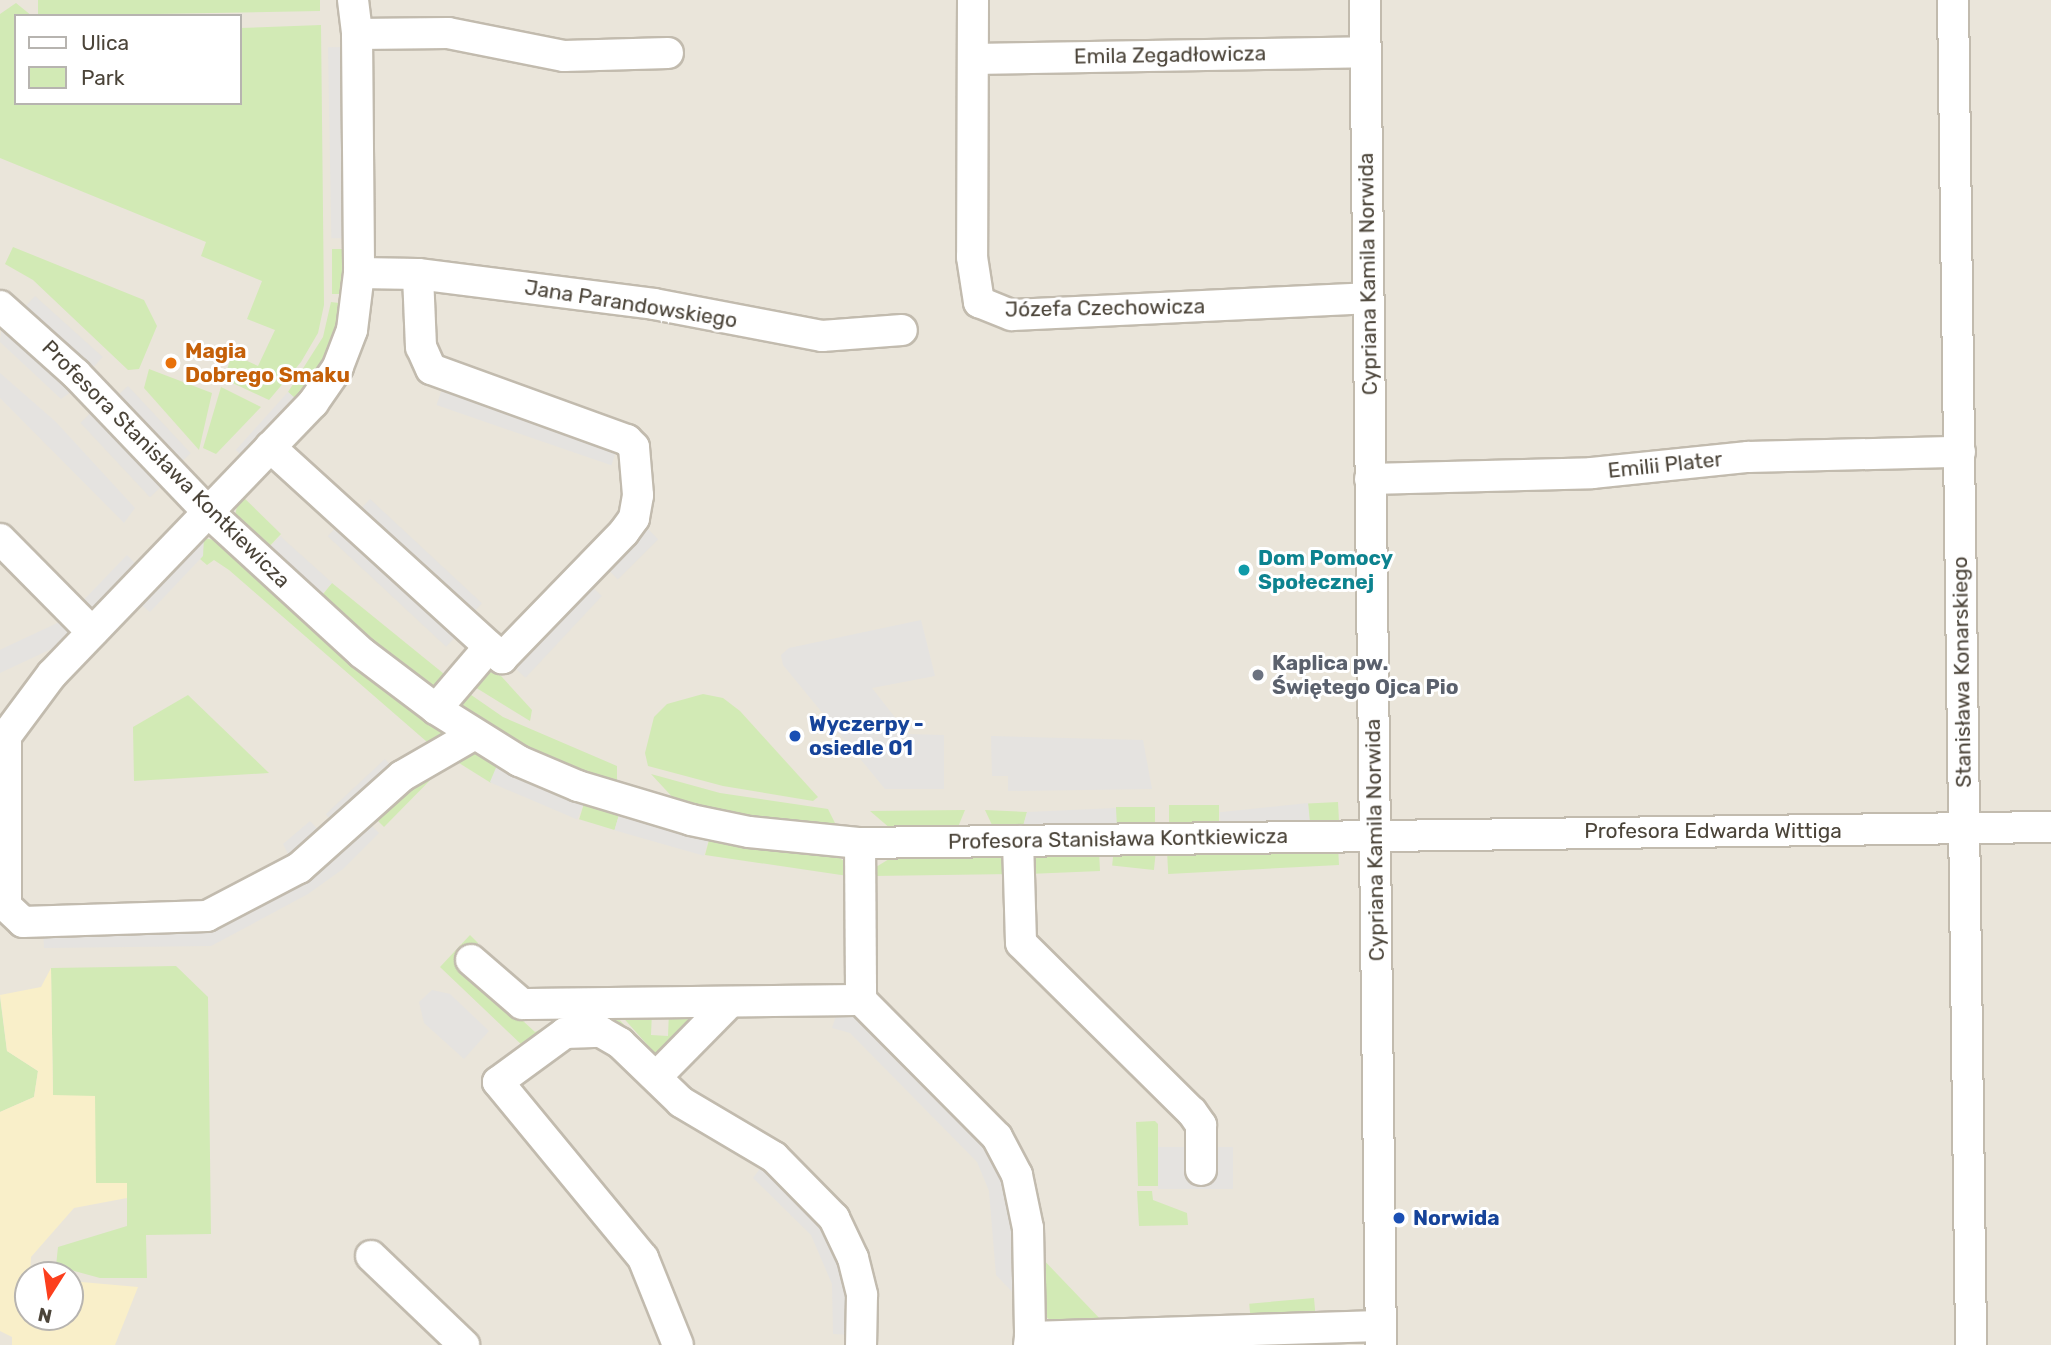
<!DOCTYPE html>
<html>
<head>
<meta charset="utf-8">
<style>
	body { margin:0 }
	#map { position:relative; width:2051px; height:1345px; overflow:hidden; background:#f6f3ec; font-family:Rubik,sans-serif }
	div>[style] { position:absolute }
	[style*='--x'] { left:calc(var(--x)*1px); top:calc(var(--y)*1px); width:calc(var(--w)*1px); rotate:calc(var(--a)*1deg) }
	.residential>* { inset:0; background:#eae5da }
	.green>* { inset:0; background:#d2eab5; transform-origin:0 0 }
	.sand>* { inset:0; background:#f9efc9 }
	.parking>* { inset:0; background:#e5e3e0; transform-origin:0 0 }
	.roads { filter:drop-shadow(2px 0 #c2bbae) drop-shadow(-2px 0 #c2bbae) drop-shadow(0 2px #c2bbae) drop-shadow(0 -2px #c2bbae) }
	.minor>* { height:30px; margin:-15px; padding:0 15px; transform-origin:15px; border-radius:15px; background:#fff }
	.dots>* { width:19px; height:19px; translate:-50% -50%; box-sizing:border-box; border:4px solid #fff; border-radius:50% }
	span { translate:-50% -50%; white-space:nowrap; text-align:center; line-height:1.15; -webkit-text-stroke:6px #fff; paint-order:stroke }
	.street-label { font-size:21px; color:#4b4439 }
	.food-label { font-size:21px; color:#c56008; font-weight:700 }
	.left { translate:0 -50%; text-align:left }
	.culture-label { font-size:21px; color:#0d838f; font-weight:700 }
	.worship-label { font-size:21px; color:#5b616d; font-weight:700 }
	.transit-label { font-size:21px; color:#164399; font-weight:700 }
	.legend { position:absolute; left:14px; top:14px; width:228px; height:91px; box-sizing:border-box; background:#fff; border:2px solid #b7b4b0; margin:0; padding:9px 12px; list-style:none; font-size:21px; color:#4b4439 }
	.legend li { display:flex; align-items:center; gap:14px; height:35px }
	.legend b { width:35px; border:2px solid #b7b4b0 }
	.north { position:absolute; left:14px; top:1261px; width:70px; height:70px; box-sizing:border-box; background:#fff; border:2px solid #b7b4b0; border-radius:50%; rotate:192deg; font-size:19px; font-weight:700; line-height:28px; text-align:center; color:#4b4439 }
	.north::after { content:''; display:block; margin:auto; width:24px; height:32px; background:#fc3f1d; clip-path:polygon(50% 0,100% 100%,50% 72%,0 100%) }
</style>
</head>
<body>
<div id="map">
	<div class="residential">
		<div style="clip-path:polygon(evenodd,0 0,2051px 0,2051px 1345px,0 1345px,0 0,16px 16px,240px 16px,240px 103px,16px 103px,16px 16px,0 0,28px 1275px,70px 1275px,70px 1317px,28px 1317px,28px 1275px)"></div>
	</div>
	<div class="green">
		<div style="clip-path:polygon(38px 0,320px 0,320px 11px,38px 16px)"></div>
		<div style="clip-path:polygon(16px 3px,32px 16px,16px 16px,16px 103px,240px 103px,240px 28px,321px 25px,324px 305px,318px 333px,301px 362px,269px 400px,224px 379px,232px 354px,258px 366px,275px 330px,247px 319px,262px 281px,201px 256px,206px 242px,0 158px,0 14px)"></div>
		<div style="clip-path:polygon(13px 247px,144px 300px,157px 326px,139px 369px,128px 370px,33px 280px,5px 264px)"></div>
		<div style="left:332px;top:249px;width:17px;height:45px"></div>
		<div style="clip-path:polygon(331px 302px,347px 304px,327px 367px,297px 400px,288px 392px,323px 337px)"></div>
		<div style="clip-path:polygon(149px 369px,212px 393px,199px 450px,144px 388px)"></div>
		<div style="clip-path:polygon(221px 387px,261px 407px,216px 454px,203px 448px)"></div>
		<div style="clip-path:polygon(240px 494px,281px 534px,266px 550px,240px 526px,235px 515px)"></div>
		<div style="clip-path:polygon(204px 538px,224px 542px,447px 730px,443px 743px,434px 748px,229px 570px,214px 560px,207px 565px,200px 559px)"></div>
		<div style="clip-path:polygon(332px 583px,449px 678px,440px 689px,428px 689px,319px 599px)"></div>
		<div style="clip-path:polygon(487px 671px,501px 676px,532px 710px,530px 721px,470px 684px)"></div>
		<div style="clip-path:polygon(464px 690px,503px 717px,617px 766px,617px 782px,554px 766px,458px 712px,455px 699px)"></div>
		<div style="clip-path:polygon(703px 694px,723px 698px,740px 711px,818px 797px,813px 801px,723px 786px,648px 766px,645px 753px,654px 717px,667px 704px)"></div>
		<div style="clip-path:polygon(188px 695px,269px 773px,134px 781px,133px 727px)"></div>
		<div style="clip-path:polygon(478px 751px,498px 763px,491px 783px,451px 758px)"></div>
		<div style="clip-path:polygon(446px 764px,384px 827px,372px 815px,406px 784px)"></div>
		<div style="clip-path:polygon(651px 774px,720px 793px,828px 809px,835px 823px,827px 829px,753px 821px,676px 801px)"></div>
		<div style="left:585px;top:800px;width:37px;height:20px;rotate:17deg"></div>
		<div style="left:1338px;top:802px;width:20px;height:30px;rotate:87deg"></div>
		<div style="left:1219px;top:805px;width:20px;height:50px;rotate:90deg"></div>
		<div style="left:1155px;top:807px;width:19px;height:39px;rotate:90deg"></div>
		<div style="clip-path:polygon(965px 810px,958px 827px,891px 829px,870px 811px)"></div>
		<div style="clip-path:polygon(985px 810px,1027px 812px,1022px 830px,1004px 831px,992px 825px)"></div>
		<div style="clip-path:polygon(710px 836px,829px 851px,847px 863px,848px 876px,705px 855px)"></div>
		<div style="left:1338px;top:846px;width:19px;height:171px;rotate:87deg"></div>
		<div style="left:1156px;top:850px;width:20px;height:42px;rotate:96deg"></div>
		<div style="clip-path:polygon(1099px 851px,1100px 871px,1028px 874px,1028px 859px,1036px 852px)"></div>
		<div style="clip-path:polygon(1005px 853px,1012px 874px,873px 876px,876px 867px,894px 856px)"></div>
		<div style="clip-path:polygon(470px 935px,478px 943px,460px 963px,535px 1032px,564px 1018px,614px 1014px,655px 1058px,626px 1038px,525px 1048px,440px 967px)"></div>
		<div style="clip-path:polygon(176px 966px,208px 997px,211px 1234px,146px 1235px,147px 1278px,100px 1278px,56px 1266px,58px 1247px,127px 1226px,127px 1183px,96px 1183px,53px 1096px,51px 968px)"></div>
		<div style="clip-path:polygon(0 997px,7px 1051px,38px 1071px,34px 1097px,0 1112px)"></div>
		<div style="clip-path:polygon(704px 1011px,660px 1059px,619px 1013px,652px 1012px,651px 1035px,668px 1036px,669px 1012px)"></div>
		<div style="clip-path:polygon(1155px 1121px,1158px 1124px,1158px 1186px,1138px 1186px,1136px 1122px)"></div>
		<div style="clip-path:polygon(1137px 1191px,1152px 1191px,1153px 1200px,1187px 1213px,1188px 1225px,1139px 1226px)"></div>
		<div style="clip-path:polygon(1037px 1253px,1104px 1323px,1057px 1325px,1042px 1314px)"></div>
		<div style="left:1314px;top:1298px;width:25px;height:65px;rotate:85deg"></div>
	</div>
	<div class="sand">
		<div style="clip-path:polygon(51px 968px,53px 1095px,95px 1096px,96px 1183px,127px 1183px,127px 1198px,74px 1208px,31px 1257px,28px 1317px,70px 1317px,70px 1281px,138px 1287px,115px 1345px,12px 1345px,12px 1337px,0 1331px,0 1112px,34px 1097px,38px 1071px,7px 1051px,0 995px,41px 987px)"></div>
	</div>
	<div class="parking">
		<div style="left:346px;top:47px;width:191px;height:18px;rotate:89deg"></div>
		<div style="left:35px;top:296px;width:91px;height:19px;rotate:42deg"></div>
		<div style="clip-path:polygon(2px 321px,75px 389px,61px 399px,0 342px)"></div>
		<div style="clip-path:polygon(0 373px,56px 422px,135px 508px,124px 523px,0 398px)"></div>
		<div style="left:128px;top:386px;width:92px;height:19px;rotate:47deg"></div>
		<div style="left:442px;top:389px;width:185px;height:17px;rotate:19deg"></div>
		<div style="left:288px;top:392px;width:12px;height:78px;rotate:42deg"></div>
		<div style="left:95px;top:409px;width:102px;height:20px;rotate:47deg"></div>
		<div style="left:370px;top:499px;width:153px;height:18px;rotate:43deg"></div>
		<div style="left:340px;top:523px;width:162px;height:18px;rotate:43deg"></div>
		<div style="left:644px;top:525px;width:20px;height:57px;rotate:45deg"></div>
		<div style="left:280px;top:536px;width:70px;height:20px;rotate:42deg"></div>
		<div style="clip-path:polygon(195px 538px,204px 538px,203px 556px,150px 612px,135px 600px)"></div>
		<div style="clip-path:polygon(127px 555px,135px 563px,136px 574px,94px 617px,76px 608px)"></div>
		<div style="left:588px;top:583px;width:19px;height:112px;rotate:43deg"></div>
		<div style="left:68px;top:618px;width:21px;height:98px;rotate:65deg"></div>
		<div style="clip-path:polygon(921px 620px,935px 676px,872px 688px,908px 734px,944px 735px,944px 789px,885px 789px,783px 665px,781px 655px,789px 648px)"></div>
		<div style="clip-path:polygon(991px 736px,1143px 740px,1152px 789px,1008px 791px,1008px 776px,992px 776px)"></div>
		<div style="left:385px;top:759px;width:16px;height:81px;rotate:47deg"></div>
		<div style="left:498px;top:763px;width:95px;height:21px;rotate:23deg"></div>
		<div style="left:1308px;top:803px;width:20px;height:89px;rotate:84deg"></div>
		<div style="clip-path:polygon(1116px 808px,1117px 828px,1022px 830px,1027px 812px)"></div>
		<div style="left:620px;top:811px;width:93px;height:20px;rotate:16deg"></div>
		<div style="clip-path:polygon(366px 820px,379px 833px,343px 869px,308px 894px,211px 946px,44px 948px,43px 930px,207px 927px)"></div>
		<div style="clip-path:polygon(310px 821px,323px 835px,291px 860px,283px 844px)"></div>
		<div style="clip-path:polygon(432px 990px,450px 994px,489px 1031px,464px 1059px,424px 1023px,419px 1002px)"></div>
		<div style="clip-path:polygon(838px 1010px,860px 1015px,995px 1149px,1012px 1194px,1018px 1298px,996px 1275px,989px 1191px,977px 1162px,850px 1033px,832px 1028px)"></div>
		<div style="left:1233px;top:1147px;width:42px;height:75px;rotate:90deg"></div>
		<div style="clip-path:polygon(765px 1162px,826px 1222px,851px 1279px,853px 1335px,833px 1334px,832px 1284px,811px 1235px,753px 1178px)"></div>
	</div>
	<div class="roads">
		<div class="minor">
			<div style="--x:353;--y:0;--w:34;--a:83"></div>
			<div style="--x:357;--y:34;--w:239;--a:89.5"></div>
			<div style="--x:359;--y:273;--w:57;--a:97"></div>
			<div style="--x:352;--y:330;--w:40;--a:111"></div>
			<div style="--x:338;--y:367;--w:44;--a:124.8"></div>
			<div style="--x:313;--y:403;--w:376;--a:133.9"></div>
			<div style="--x:52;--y:674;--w:77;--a:126.6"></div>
			<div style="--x:6;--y:736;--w:170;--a:90"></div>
			<div style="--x:6;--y:906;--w:23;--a:43"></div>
			<div style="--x:23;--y:922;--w:184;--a:-1.9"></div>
			<div style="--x:207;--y:916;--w:104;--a:-27.6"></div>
			<div style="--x:299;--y:868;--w:138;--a:-41.8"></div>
			<div style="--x:402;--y:776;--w:82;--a:-30"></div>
			<div style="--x:973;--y:0;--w:257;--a:90.2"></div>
			<div style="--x:972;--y:257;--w:46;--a:81.2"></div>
			<div style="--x:979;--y:302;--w:35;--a:22"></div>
			<div style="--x:1012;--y:315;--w:356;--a:-2.7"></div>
			<div style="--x:1365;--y:0;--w:1345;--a:89.32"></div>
			<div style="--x:1953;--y:0;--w:1345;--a:89.23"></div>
			<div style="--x:357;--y:34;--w:91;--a:-0.6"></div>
			<div style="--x:448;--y:33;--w:118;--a:11.2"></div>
			<div style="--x:564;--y:56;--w:104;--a:-1.7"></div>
			<div style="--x:974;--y:59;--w:391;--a:-1"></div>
			<div style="--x:359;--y:273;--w:59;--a:1"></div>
			<div style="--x:418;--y:274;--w:238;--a:7.2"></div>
			<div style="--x:654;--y:304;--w:171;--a:10.8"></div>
			<div style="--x:822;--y:336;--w:80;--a:-4.3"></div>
			<div style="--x:0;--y:306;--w:102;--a:41.8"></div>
			<div style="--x:76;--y:374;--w:190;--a:46.3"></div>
			<div style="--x:207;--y:511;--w:210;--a:42.5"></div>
			<div style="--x:362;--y:653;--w:93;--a:37.1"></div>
			<div style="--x:436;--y:709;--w:98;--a:32.1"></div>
			<div style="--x:519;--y:761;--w:64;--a:23"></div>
			<div style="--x:578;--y:786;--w:118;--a:16.7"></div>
			<div style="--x:691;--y:820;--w:59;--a:11.7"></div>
			<div style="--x:749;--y:832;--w:112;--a:5.7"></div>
			<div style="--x:860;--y:843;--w:1191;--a:-0.77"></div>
			<div style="--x:270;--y:447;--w:314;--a:42.3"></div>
			<div style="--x:502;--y:658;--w:175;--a:-45.9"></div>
			<div style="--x:624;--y:532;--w:17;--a:-54"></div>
			<div style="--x:634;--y:518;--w:23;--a:-80"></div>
			<div style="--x:638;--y:495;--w:48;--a:-94.8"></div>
			<div style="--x:634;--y:447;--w:10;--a:-135"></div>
			<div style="--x:627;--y:440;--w:208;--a:-160.1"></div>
			<div style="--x:431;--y:369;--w:24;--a:-114"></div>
			<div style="--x:421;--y:347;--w:73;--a:-92.4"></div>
			<div style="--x:1370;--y:479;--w:222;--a:-1.5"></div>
			<div style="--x:1592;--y:473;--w:157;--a:-5.9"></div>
			<div style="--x:1748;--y:457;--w:212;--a:-1.4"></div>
			<div style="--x:0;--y:539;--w:131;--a:45.3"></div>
			<div style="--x:436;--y:709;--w:82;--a:-49.5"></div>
			<div style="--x:1018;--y:841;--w:102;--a:88.3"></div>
			<div style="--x:1021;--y:943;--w:240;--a:44.7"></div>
			<div style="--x:1192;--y:1112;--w:16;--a:55"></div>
			<div style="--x:1201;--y:1125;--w:45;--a:90"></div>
			<div style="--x:860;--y:843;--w:157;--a:89.6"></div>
			<div style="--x:861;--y:1000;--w:193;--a:45.2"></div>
			<div style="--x:997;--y:1137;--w:43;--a:62.2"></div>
			<div style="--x:1017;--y:1175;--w:54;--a:78.3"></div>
			<div style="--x:1028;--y:1228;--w:109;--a:88.9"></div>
			<div style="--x:471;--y:960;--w:67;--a:40.8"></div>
			<div style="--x:522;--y:1004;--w:339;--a:-0.7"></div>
			<div style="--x:658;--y:1075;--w:101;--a:-45.4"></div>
			<div style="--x:371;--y:1256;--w:129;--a:43.7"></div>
			<div style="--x:678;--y:1345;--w:94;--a:-111.9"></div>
			<div style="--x:643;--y:1258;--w:228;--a:-129.5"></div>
			<div style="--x:498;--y:1082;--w:83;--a:-36.2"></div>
			<div style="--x:565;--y:1033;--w:36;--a:-2"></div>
			<div style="--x:601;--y:1032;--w:22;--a:30"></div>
			<div style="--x:620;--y:1043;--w:85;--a:44"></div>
			<div style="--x:681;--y:1102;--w:108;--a:30.6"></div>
			<div style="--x:774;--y:1157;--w:86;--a:45.5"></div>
			<div style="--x:834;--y:1218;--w:44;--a:64.6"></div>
			<div style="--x:853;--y:1258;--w:38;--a:76"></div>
			<div style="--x:862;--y:1295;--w:50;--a:91.1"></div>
			<div style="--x:1029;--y:1345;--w:8;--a:-83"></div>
			<div style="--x:1030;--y:1337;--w:350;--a:-1.8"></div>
		</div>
	</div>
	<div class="dots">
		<div style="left:171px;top:363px;background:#e8710a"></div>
		<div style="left:1244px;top:570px;background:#0f9aa8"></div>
		<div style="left:1258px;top:675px;background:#6b7280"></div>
		<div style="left:795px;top:736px;background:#1a4fb4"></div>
		<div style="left:1399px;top:1218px;background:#1a4fb4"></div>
	</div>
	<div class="street-label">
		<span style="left:1170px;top:55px;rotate:-1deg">Emila Zegadłowicza</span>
		<span style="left:1368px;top:274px;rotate:-91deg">Cypriana Kamila Norwida</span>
		<span style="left:631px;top:304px;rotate:9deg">Jana Parandowskiego</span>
		<span style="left:1105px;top:308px;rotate:-1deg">Józefa Czechowicza</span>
		<span style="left:166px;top:464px;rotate:45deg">Profesora Stanisława Kontkiewicza</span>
		<span style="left:1665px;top:465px;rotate:-6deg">Emilii Plater</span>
		<span style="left:1962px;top:672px;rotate:-91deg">Stanisława Konarskiego</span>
		<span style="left:1713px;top:831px">Profesora Edwarda Wittiga</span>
		<span style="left:1118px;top:839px;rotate:-1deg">Profesora Stanisława Kontkiewicza</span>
		<span style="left:1375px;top:840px;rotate:-91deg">Cypriana Kamila Norwida</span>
	</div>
	<div class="food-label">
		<span class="left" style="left:185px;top:363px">Magia<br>Dobrego Smaku</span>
	</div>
	<div class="culture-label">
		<span class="left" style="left:1258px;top:570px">Dom Pomocy<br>Społecznej</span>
	</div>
	<div class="worship-label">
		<span class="left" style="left:1272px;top:675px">Kaplica pw.<br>Świętego Ojca Pio</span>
	</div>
	<div class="transit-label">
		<span class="left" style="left:809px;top:736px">Wyczerpy -<br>osiedle 01</span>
		<span class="left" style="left:1413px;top:1218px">Norwida</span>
	</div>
	<ul class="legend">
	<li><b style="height:9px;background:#fff"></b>Ulica</li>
	<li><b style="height:19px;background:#d2eab5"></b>Park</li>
	</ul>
	<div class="north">N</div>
</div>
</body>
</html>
